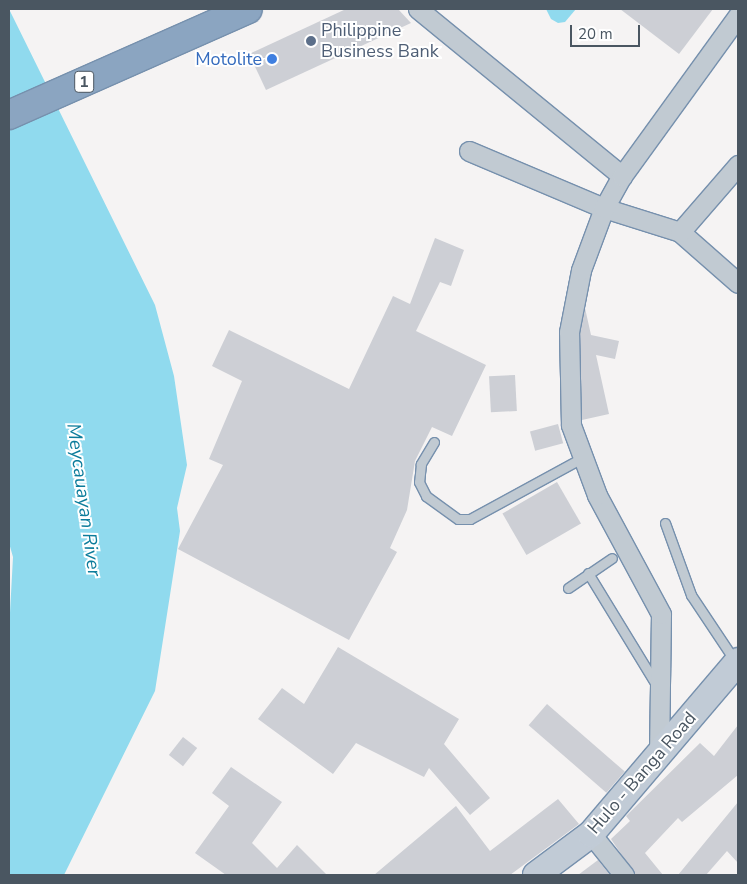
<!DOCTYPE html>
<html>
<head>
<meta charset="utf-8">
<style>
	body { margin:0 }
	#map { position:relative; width:747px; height:884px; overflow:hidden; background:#f5f3f3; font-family:"Nunito Sans",sans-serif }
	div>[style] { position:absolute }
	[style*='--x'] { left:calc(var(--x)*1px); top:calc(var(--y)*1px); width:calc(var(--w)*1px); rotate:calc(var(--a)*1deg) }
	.water>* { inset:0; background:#90daee }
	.building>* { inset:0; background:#cdcfd5; transform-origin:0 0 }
	.roads { filter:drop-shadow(1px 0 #7690ad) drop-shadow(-1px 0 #7690ad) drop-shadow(0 1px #7690ad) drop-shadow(0 -1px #7690ad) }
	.lane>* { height:9px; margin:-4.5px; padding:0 4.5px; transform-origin:4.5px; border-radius:4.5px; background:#c1cad2 }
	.street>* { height:19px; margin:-9.5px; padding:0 9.5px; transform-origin:9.5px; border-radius:9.5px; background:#c1cad2 }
	.secondary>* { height:26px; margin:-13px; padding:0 13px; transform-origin:13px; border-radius:13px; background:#c1cbd6 }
	.highway>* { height:28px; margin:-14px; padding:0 14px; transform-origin:14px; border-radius:14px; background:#8ba5c1 }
	.dots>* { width:14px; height:14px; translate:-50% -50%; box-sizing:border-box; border:2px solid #fff; border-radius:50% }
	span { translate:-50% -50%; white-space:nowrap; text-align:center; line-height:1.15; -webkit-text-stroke:4px #fff; paint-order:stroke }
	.shield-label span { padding:1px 4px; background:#fff; border:1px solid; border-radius:4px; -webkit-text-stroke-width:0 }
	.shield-label { font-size:16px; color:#4a5661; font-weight:700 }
	.service-label { font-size:18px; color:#4e5e75 }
	.left { translate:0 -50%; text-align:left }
	.shop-label { font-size:18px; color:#366cbe }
	.right { translate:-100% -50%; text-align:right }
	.street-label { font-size:18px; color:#4a5661 }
	.water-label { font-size:19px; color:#0c7c9b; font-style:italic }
	.frame { position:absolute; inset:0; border:10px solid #4a5661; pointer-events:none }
	.scale { position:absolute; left:570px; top:25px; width:70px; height:22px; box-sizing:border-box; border:2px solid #4a5661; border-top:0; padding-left:6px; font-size:15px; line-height:18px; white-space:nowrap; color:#4a5661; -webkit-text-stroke:4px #fff; paint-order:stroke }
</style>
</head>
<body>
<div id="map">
	<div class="water">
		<div style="clip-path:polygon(9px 9px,155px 305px,174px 376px,187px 465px,177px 508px,180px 531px,155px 691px,64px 875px,9px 875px,9px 631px,13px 557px,9px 543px)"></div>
		<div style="clip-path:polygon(546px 9px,576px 9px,565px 22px,558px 23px,551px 19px)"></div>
	</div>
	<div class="building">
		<div style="clip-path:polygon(346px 9px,398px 9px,411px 23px,266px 90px,249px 54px)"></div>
		<div style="clip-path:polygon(620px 9px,713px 9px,679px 54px)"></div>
		<div style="clip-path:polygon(435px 238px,464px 250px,451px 286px,440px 282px,416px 331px,486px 365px,452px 436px,432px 427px,415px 461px,407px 510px,390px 548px,397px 552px,349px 640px,178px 549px,223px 465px,209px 459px,242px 381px,212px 366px,229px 330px,349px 389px,393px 296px,410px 304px)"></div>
		<div style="clip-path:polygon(585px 308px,591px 335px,619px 341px,615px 359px,596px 355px,609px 414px,582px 420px,580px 333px)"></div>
		<div style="left:515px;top:375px;width:36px;height:26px;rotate:87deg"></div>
		<div style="left:558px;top:424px;width:20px;height:29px;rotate:75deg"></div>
		<div style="left:557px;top:482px;width:48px;height:63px;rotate:60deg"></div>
		<div style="clip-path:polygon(338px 647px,459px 719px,444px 744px,490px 798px,470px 815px,429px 768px,424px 777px,356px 743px,333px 774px,258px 719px,282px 688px,304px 704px)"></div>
		<div style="left:547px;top:704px;width:103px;height:28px;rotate:41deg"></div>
		<div style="clip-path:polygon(738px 725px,738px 775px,682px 822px,678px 818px,645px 853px,663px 875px,635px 875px,611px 839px,630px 821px,626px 816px,700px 743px,714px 756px)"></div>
		<div style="left:183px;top:737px;width:18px;height:23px;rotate:38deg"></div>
		<div style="clip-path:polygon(231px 767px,282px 802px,252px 843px,277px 868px,297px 845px,327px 875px,226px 875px,195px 853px,229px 806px,212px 793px)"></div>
		<div style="clip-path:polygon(558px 799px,579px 824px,510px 875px,374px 875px,456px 806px,490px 851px)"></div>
		<div style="clip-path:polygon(738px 802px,738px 863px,727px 851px,706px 875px,678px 875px)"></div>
		<div style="clip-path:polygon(598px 860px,610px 875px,578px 875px)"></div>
	</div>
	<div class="roads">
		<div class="lane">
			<div style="--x:434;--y:442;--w:26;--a:121"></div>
			<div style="--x:421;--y:464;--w:18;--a:96"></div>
			<div style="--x:419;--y:482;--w:16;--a:63"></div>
			<div style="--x:426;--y:496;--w:39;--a:36"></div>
			<div style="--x:458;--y:519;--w:12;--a:0"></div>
			<div style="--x:470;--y:519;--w:128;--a:-28.6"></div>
			<div style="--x:665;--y:523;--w:77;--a:70.1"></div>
			<div style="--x:691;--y:595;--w:79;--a:56.3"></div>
			<div style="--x:588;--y:573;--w:132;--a:58.6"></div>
			<div style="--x:568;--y:588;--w:53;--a:-34.3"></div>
		</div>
		<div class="street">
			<div style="--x:418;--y:9;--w:264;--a:39.3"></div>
			<div style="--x:469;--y:151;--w:147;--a:22.9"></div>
			<div style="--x:604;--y:208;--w:80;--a:17.5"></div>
			<div style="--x:680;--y:232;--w:77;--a:41.3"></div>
			<div style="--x:680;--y:232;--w:89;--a:-49.1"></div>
			<div style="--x:659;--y:756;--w:142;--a:-89.2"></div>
			<div style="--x:661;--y:614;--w:135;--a:-118.3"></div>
			<div style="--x:597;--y:495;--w:75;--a:-110.4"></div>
			<div style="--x:571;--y:425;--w:93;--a:-91.2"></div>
			<div style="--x:569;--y:332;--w:63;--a:-79"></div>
			<div style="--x:581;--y:270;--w:66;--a:-69.6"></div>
			<div style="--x:604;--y:208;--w:37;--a:-61"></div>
			<div style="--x:622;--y:176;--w:198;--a:-54.1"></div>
			<div style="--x:591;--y:834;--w:53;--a:51.2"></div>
		</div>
		<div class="secondary">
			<div style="--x:536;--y:875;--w:69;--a:-36.7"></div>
			<div style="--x:591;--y:834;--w:227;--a:-49.6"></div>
		</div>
		<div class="highway">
			<div style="--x:9;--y:115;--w:261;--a:-23.9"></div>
		</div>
	</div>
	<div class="dots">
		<div style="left:311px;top:41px;background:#5c6f8a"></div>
		<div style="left:272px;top:59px;background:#3f7fe0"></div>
	</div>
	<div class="shield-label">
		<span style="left:84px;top:82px">1</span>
	</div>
	<div class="service-label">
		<span class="left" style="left:321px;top:41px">Philippine<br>Business Bank</span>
	</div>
	<div class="shop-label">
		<span class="right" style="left:262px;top:59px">Motolite</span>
	</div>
	<div class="street-label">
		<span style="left:642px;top:773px;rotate:-49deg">Hulo - Banga Road</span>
	</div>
	<div class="water-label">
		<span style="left:83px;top:500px;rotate:82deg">Meycauayan River</span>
	</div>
	<div class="frame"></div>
	<div class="scale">20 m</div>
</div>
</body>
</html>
